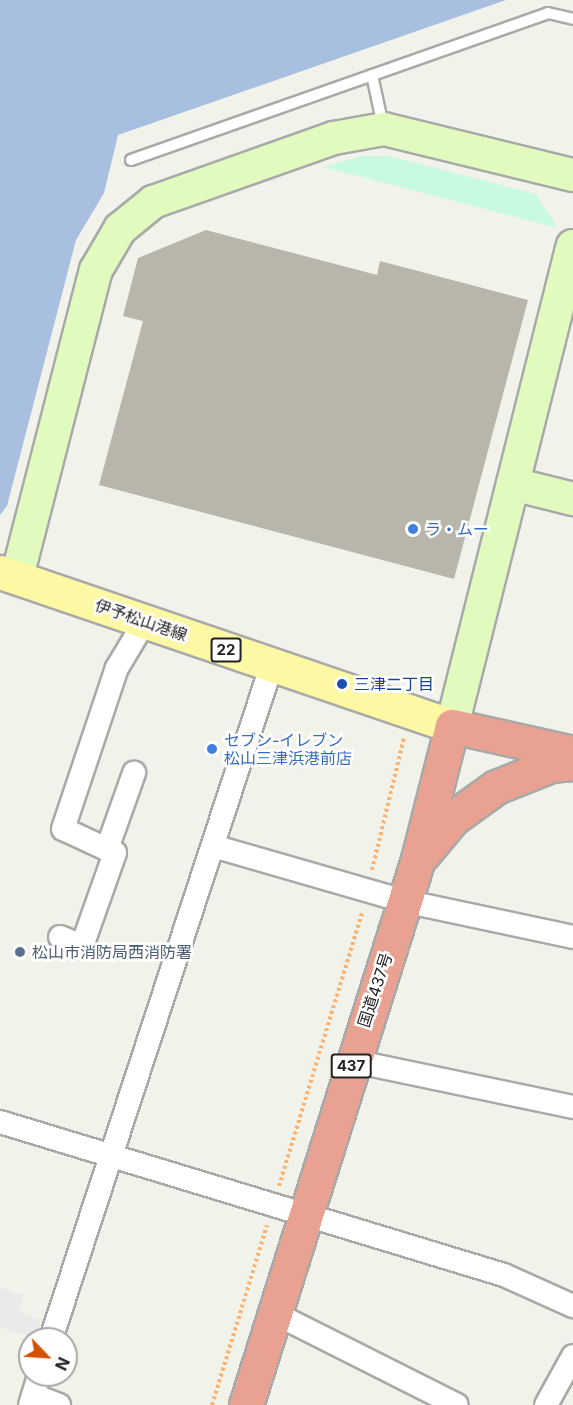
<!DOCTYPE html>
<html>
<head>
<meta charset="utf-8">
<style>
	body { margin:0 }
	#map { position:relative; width:573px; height:1405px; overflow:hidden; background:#f1f2e9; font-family:Inter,"Noto Sans JP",sans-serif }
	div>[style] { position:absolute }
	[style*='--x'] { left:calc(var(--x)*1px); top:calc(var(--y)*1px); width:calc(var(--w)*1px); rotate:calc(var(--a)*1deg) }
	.park>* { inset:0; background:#c7fadf }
	.parking>* { inset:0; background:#eaeaea }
	.water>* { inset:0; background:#a9bfdf }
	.building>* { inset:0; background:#b8b6ab }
	.path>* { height:4px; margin-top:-2px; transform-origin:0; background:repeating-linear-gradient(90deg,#fbb371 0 3px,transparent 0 6px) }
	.roads { filter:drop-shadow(2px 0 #a9a9a9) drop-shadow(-2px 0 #a9a9a9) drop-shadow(0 2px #a9a9a9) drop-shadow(0 -2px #a9a9a9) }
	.lane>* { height:10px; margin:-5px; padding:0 5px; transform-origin:5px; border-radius:5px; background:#fff }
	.street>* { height:22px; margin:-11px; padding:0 11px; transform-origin:11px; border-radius:11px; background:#fff }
	.secondary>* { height:32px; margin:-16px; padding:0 16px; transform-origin:16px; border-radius:16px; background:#e1fabe }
	.primary>* { height:33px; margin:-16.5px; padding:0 16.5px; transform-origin:16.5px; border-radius:16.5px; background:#fdf8a3 }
	.highway>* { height:33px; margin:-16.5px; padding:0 16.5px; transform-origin:16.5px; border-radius:16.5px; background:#e9a291 }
	.dots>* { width:16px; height:16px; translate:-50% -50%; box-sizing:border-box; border:3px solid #fff; border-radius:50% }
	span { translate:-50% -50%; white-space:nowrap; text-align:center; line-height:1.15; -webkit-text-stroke:5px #fff; paint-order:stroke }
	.shield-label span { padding:2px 4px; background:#fff; border:2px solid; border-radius:4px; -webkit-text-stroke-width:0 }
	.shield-label { font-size:15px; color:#222; font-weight:700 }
	.shop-label { font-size:16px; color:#366cbe }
	.left { translate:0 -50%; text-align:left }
	.street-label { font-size:16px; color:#222 }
	.transit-label { font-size:16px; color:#164399 }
	.service-label { font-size:16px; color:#4e5e75 }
	.north { position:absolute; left:18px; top:1327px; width:60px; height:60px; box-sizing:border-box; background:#fff; border:2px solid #a7a7a7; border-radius:50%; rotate:115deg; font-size:16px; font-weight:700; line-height:24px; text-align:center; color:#222 }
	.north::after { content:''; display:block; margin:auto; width:21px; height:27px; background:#d45000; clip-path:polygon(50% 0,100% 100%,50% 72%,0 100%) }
</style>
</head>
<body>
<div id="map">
	<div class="park">
		<div style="clip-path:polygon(362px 156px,388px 156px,535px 194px,558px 228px,324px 167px)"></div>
	</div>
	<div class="parking">
		<div style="clip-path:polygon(0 1288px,24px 1295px,19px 1311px,41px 1320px,34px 1338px,0 1327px)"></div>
	</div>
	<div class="water">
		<div style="clip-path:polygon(0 0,506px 0,118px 135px,104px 193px,76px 240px,7px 506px,0 515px)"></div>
	</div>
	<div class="building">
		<div style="clip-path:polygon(206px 230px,377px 275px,380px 261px,528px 300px,454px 579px,99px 485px,143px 321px,123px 316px,138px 258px)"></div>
	</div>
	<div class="path">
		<div style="--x:372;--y:870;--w:136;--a:-76.4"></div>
		<div style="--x:279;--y:1186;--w:286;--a:-73.1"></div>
		<div style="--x:212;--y:1405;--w:188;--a:-73"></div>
	</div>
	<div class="roads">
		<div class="lane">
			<div style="--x:372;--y:75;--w:52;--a:77.8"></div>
			<div style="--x:131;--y:160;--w:442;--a:-19.4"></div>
			<div style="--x:548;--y:13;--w:26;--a:13"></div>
		</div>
		<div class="street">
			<div style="--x:213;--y:846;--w:199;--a:16.1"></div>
			<div style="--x:404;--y:901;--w:173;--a:12"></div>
			<div style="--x:107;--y:849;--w:81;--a:-70.4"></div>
			<div style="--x:60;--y:937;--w:24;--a:22"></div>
			<div style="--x:82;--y:946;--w:99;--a:-70.5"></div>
			<div style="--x:115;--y:853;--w:57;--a:-155.2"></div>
			<div style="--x:63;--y:829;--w:170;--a:-71.5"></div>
			<div style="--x:117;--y:668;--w:55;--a:-59.2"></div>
			<div style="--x:353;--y:1061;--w:225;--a:11.8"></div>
			<div style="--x:0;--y:1122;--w:527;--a:16.89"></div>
			<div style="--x:504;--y:1275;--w:76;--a:24.2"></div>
			<div style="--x:278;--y:1315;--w:200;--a:26.7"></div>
			<div style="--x:51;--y:1339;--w:707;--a:-71.87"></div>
			<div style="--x:33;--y:1395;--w:28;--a:21"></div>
			<div style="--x:30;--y:1405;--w:31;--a:-73"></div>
			<div style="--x:546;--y:1405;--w:56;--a:-61.1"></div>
		</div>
		<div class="secondary">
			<div style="--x:513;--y:484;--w:62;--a:14"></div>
			<div style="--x:17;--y:577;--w:317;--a:-75.6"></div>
			<div style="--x:96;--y:270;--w:48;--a:-59.7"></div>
			<div style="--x:120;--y:229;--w:43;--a:-39.3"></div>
			<div style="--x:153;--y:202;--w:192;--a:-19.5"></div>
			<div style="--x:334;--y:138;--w:51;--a:-10.2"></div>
			<div style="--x:384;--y:129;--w:195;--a:13.7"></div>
			<div style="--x:452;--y:726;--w:495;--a:-75.9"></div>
		</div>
		<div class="primary">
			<div style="--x:0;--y:572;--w:478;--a:18.8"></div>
		</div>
		<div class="highway">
			<div style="--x:423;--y:854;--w:47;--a:-50.2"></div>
			<div style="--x:453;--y:818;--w:53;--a:-35.8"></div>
			<div style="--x:496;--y:787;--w:59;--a:-21.8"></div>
			<div style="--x:551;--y:765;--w:22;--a:-5"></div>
			<div style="--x:246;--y:1405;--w:572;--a:-72.51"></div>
			<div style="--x:418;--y:859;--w:137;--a:-75.7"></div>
			<div style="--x:452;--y:726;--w:124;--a:12.6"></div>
		</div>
	</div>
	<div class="dots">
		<div style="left:413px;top:529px;background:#3f7fe0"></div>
		<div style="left:342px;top:684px;background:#1a4fb4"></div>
		<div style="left:212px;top:749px;background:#3f7fe0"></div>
		<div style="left:20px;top:952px;background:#5c6f8a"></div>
	</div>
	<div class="shield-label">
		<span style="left:226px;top:650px">22</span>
		<span style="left:351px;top:1066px">437</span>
	</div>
	<div class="shop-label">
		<span class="left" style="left:425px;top:529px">ラ・ムー</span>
		<span class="left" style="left:224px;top:749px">セブン-イレブン<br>松山三津浜港前店</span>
	</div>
	<div class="street-label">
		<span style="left:141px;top:620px;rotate:19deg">伊予松山港線</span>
		<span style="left:375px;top:990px;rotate:-72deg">国道437号</span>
	</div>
	<div class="transit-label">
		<span class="left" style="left:354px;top:684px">三津二丁目</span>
	</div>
	<div class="service-label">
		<span class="left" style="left:32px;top:952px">松山市消防局西消防署</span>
	</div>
	<div class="north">N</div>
</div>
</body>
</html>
